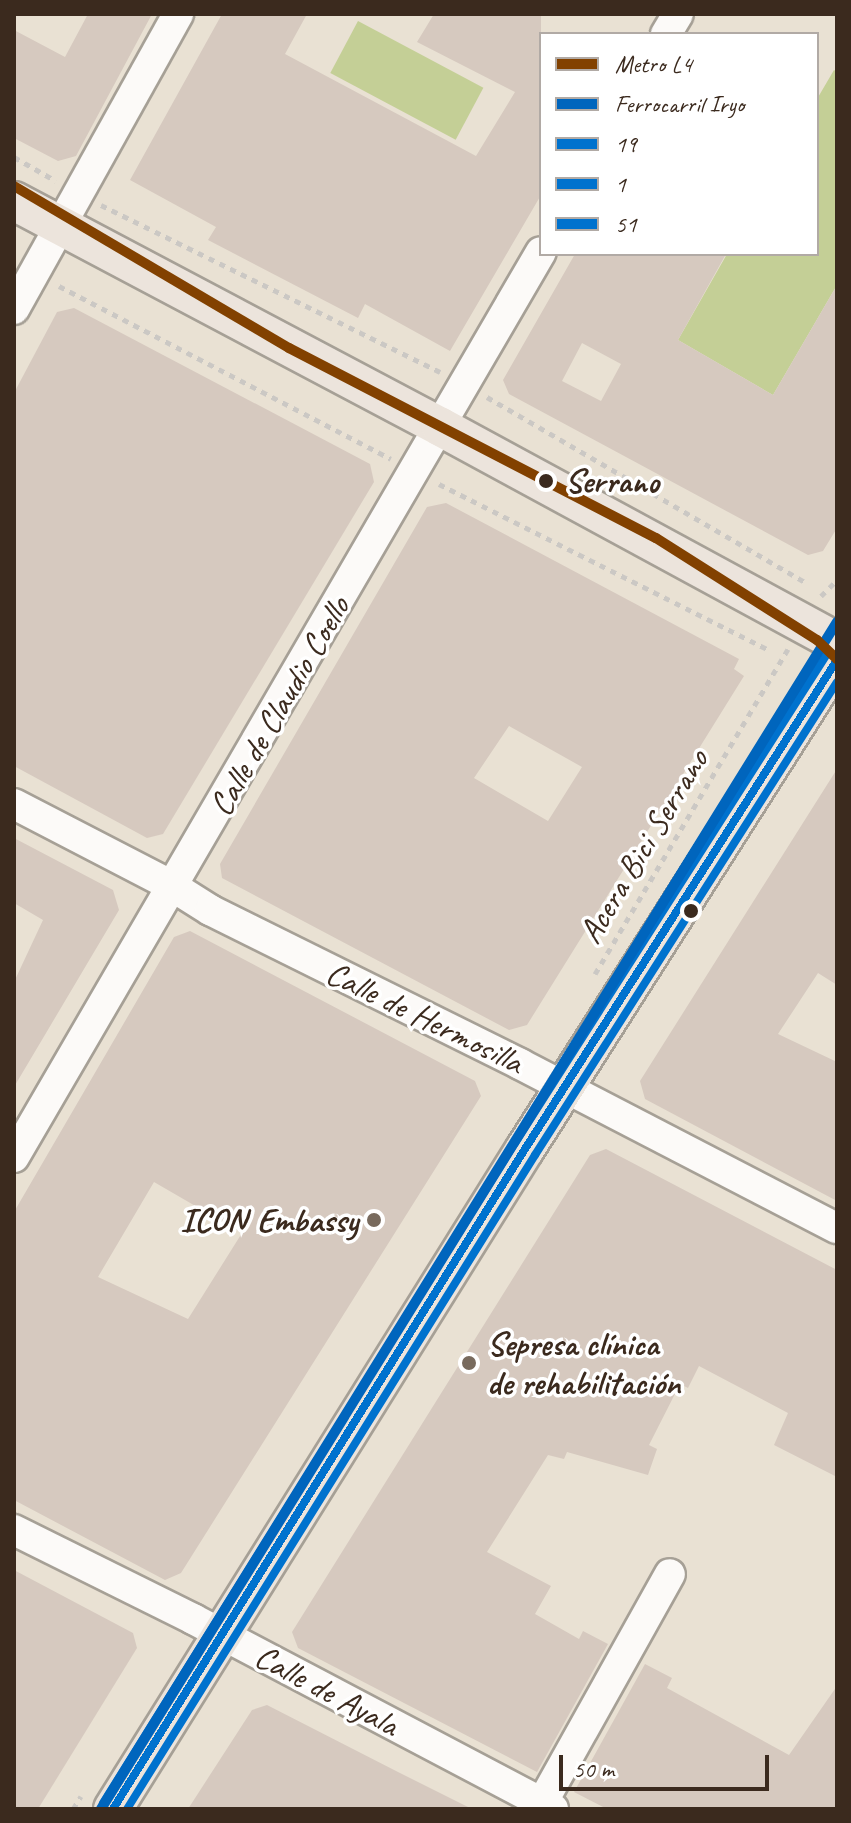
<!DOCTYPE html>
<html>
<head>
<meta charset="utf-8">
<style>
	body { margin:0 }
	#map { position:relative; width:851px; height:1823px; overflow:hidden; background:#e9e1d3; font-family:Caveat,sans-serif }
	div>[style] { position:absolute }
	[style*='--x'] { left:calc(var(--x)*1px); top:calc(var(--y)*1px); width:calc(var(--w)*1px); rotate:calc(var(--a)*1deg) }
	.green>* { inset:0; background:#c4cf96; transform-origin:0 0 }
	.building>* { inset:0; background:#d6c9bf }
	.path>* { height:5px; margin-top:-2.5px; transform-origin:0; background:repeating-linear-gradient(90deg,#cbc8c4 0 6px,transparent 0 12px) }
	.roads { filter:drop-shadow(2px 0 #a6a096) drop-shadow(-2px 0 #a6a096) drop-shadow(0 2px #a6a096) drop-shadow(0 -2px #a6a096) }
	.minor>* { height:30px; margin:-15px; padding:0 15px; transform-origin:15px; border-radius:15px; background:#fcfaf8 }
	.major>* { height:38px; margin:-19px; padding:0 19px; transform-origin:19px; border-radius:19px; background:#ece4dc }
	.bus-1>* { height:8px; margin:-4px; padding:0 4px; transform-origin:4px; border-radius:4px; background:#0072ce }
	.bus-2>* { height:8px; margin:-4px; padding:0 4px; transform-origin:4px; border-radius:4px; background:#0072ce }
	.bus-3>* { height:8px; margin:-4px; padding:0 4px; transform-origin:4px; border-radius:4px; background:#0072ce }
	.rail-1>* { height:10px; margin:-5px; padding:0 5px; transform-origin:5px; border-radius:5px; background:#0065bd }
	.metro-1>* { height:10px; margin:-5px; padding:0 5px; transform-origin:5px; border-radius:5px; background:#824100 }
	.dots>* { width:22px; height:22px; translate:-50% -50%; box-sizing:border-box; border:4px solid #fff; border-radius:50% }
	span { translate:-50% -50%; white-space:nowrap; text-align:center; line-height:1.15; -webkit-text-stroke:7px #fff; paint-order:stroke }
	.stop-label { font-size:34px; color:#3b2a1e; font-weight:700 }
	.left { translate:0 -50%; text-align:left }
	.street-label { font-size:34px; color:#3b2a1e }
	.poi-label { font-size:34px; color:#3b2a1e; font-weight:700 }
	.right { translate:-100% -50%; text-align:right }
	.frame { position:absolute; inset:0; border:16px solid #3b2a1e; pointer-events:none }
	.legend { position:absolute; left:539px; top:32px; width:280px; height:224px; box-sizing:border-box; background:#fff; border:2px solid #b1aaa5; margin:0; padding:10px 14px; list-style:none; font-size:24px; color:#3b2a1e }
	.legend li { display:flex; align-items:center; gap:16px; height:40px }
	.legend b { width:40px; border:2px solid #b1aaa5 }
	.scale { position:absolute; left:559px; top:1755px; width:210px; height:36px; box-sizing:border-box; border:4px solid #3b2a1e; border-top:0; padding-left:10px; font-size:24px; line-height:28px; white-space:nowrap; color:#3b2a1e; -webkit-text-stroke:6px #fff; paint-order:stroke }
</style>
</head>
<body>
<div id="map">
	<div class="green">
		<div style="left:358px;top:21px;width:142px;height:59px;rotate:28deg"></div>
		<div style="clip-path:polygon(834px 70px,837px 72px,837px 285px,773px 395px,678px 340px,727px 254px,817px 254px,817px 99px)"></div>
	</div>
	<div class="building">
		<div style="clip-path:polygon(88px 14px,152px 14px,76px 156px,58px 161px,14px 138px,14px 30px,65px 57px)"></div>
		<div style="clip-path:polygon(222px 14px,307px 14px,285px 54px,476px 156px,515px 92px,417px 42px,434px 14px,541px 14px,541px 195px,450px 351px,365px 304px,358px 318px,208px 240px,216px 227px,130px 180px)"></div>
		<div style="clip-path:polygon(evenodd,575px 254px,726px 254px,678px 340px,773px 395px,837px 285px,837px 528px,823px 551px,808px 555px,509px 394px,503px 380px,575px 254px,582px 343px,621px 364px,601px 401px,562px 381px,582px 343px)"></div>
		<div style="clip-path:polygon(74px 308px,370px 464px,374px 482px,163px 834px,147px 838px,14px 766px,14px 393px,57px 312px)"></div>
		<div style="clip-path:polygon(evenodd,446px 503px,739px 659px,734px 669px,744px 676px,527px 1025px,509px 1030px,222px 878px,220px 864px,427px 507px,446px 503px,509px 726px,582px 767px,548px 821px,474px 778px,509px 726px)"></div>
		<div style="clip-path:polygon(837px 769px,837px 985px,818px 973px,778px 1034px,837px 1062px,837px 1201px,645px 1099px,640px 1081px)"></div>
		<div style="clip-path:polygon(14px 838px,113px 890px,119px 910px,14px 1087px,14px 982px,43px 920px,14px 903px)"></div>
		<div style="clip-path:polygon(evenodd,190px 931px,475px 1081px,481px 1096px,181px 1573px,165px 1580px,14px 1500px,14px 1212px,174px 937px,190px 931px,154px 1182px,242px 1233px,188px 1319px,98px 1277px,154px 1182px)"></div>
		<div style="clip-path:polygon(606px 1149px,837px 1270px,837px 1477px,774px 1445px,788px 1413px,699px 1366px,688px 1388px,680px 1384px,649px 1445px,657px 1449px,648px 1475px,567px 1452px,564px 1459px,548px 1455px,487px 1552px,551px 1586px,535px 1614px,579px 1639px,583px 1631px,608px 1644px,537px 1772px,298px 1648px,292px 1632px,590px 1155px)"></div>
		<div style="clip-path:polygon(14px 1570px,133px 1633px,137px 1648px,38px 1809px,14px 1809px)"></div>
		<div style="clip-path:polygon(645px 1664px,672px 1678px,667px 1688px,789px 1755px,837px 1686px,837px 1809px,607px 1809px,574px 1792px)"></div>
		<div style="clip-path:polygon(267px 1705px,398px 1772px,472px 1809px,188px 1809px,252px 1710px)"></div>
	</div>
	<div class="path">
		<div style="--x:14;--y:157;--w:48;--a:29.7"></div>
		<div style="--x:101;--y:205;--w:378;--a:26.2"></div>
		<div style="--x:59;--y:286;--w:374;--a:27.5"></div>
		<div style="--x:487;--y:397;--w:371;--a:30.2"></div>
		<div style="--x:439;--y:484;--w:369;--a:26.7"></div>
		<div style="--x:821;--y:596;--w:23;--a:-45"></div>
		<div style="--x:595;--y:974;--w:378;--a:-59.3"></div>
		<div style="--x:73;--y:1809;--w:15;--a:-58"></div>
	</div>
	<div class="roads">
		<div class="minor">
			<div style="--x:666;--y:34;--w:23;--a:-59"></div>
			<div style="--x:14;--y:309;--w:338;--a:-60.9"></div>
			<div style="--x:14;--y:804;--w:178;--a:27.4"></div>
			<div style="--x:172;--y:886;--w:45;--a:32.3"></div>
			<div style="--x:210;--y:910;--w:346;--a:26.4"></div>
			<div style="--x:520;--y:1064;--w:357;--a:27.4"></div>
			<div style="--x:14;--y:1157;--w:1047;--a:-59.79"></div>
			<div style="--x:14;--y:1530;--w:200;--a:26.4"></div>
			<div style="--x:193;--y:1619;--w:407;--a:27.8"></div>
			<div style="--x:542;--y:1803;--w:262;--a:-60.8"></div>
		</div>
		<div class="major">
			<div style="--x:14;--y:201;--w:483;--a:27.9"></div>
			<div style="--x:441;--y:427;--w:451;--a:28.5"></div>
			<div style="--x:113;--y:1809;--w:778;--a:-58.03"></div>
			<div style="--x:525;--y:1149;--w:580;--a:-57.46"></div>
		</div>
	</div>
	<div class="bus-1">
		<div style="--x:113;--y:1809;--w:778;--a:-58.03"></div>
		<div style="--x:525;--y:1149;--w:580;--a:-57.46"></div>
	</div>
	<div class="bus-2">
		<div style="--x:127;--y:1809;--w:771;--a:-58.04"></div>
		<div style="--x:535;--y:1155;--w:561;--a:-57.44"></div>
	</div>
	<div class="bus-3">
		<div style="--x:103;--y:1803;--w:778;--a:-58.03"></div>
		<div style="--x:515;--y:1143;--w:580;--a:-57.46"></div>
	</div>
	<div class="rail-1">
		<div style="--x:101;--y:1809;--w:1397;--a:-58.2"></div>
	</div>
	<div class="metro-1">
		<div style="--x:14;--y:186;--w:319;--a:30.5"></div>
		<div style="--x:289;--y:348;--w:413;--a:27.4"></div>
		<div style="--x:656;--y:538;--w:191;--a:32.4"></div>
		<div style="--x:817;--y:640;--w:28;--a:44"></div>
	</div>
	<div class="dots">
		<div style="left:546px;top:481px;background:#3b2a1e"></div>
		<div style="left:691px;top:911px;background:#3b2a1e"></div>
		<div style="left:374px;top:1220px;background:#786a5d"></div>
		<div style="left:469px;top:1363px;background:#786a5d"></div>
	</div>
	<div class="stop-label">
		<span class="left" style="left:565px;top:481px">Serrano</span>
	</div>
	<div class="street-label">
		<span style="left:279px;top:706px;rotate:-60deg">Calle de Claudio Coello</span>
		<span style="left:643px;top:846px;rotate:-59deg">Acera Bici Serrano</span>
		<span style="left:425px;top:1017px;rotate:26deg">Calle de Hermosilla</span>
		<span style="left:327px;top:1690px;rotate:28deg">Calle de Ayala</span>
	</div>
	<div class="poi-label">
		<span class="right" style="left:358px;top:1220px">ICON Embassy</span>
		<span class="left" style="left:487px;top:1363px">Sepresa clínica<br>de rehabilitación</span>
	</div>
	<div class="frame"></div>
	<ul class="legend">
	<li><b style="height:10px;background:#824100"></b>Metro L4</li>
	<li><b style="height:10px;background:#0065bd"></b>Ferrocarril Iryo</li>
	<li><b style="height:10px;background:#0072ce"></b>19</li>
	<li><b style="height:10px;background:#0072ce"></b>1</li>
	<li><b style="height:10px;background:#0072ce"></b>51</li>
	</ul>
	<div class="scale">50 m</div>
</div>
</body>
</html>
